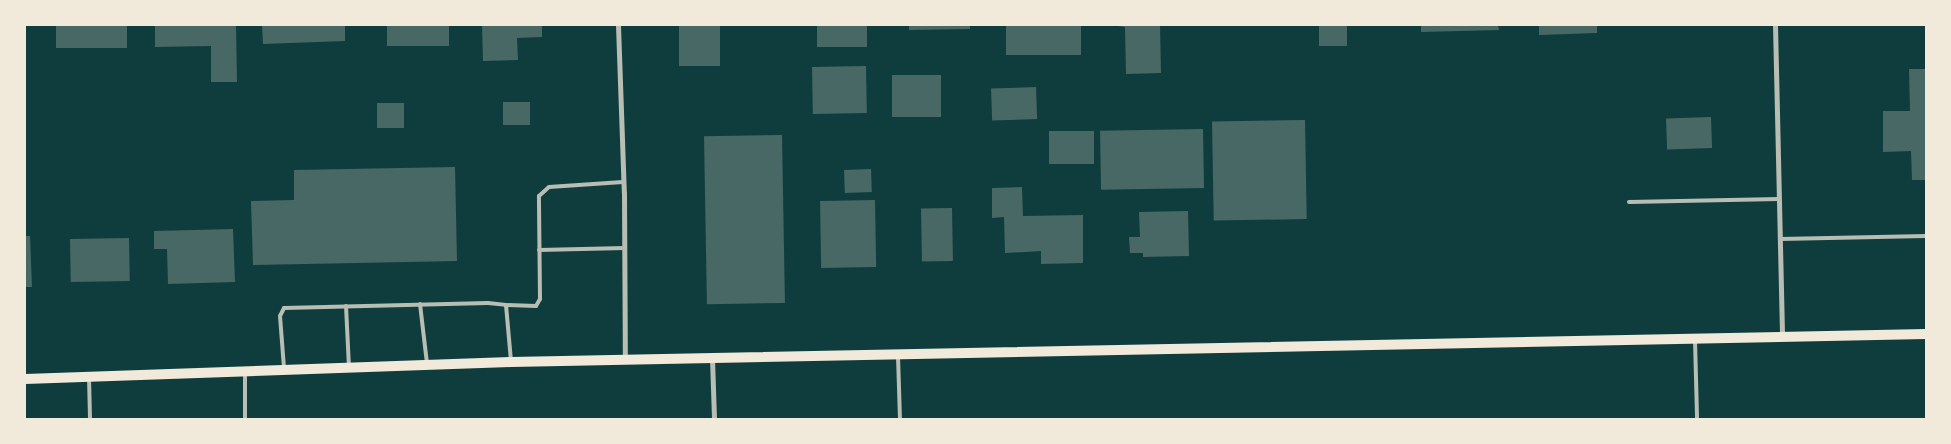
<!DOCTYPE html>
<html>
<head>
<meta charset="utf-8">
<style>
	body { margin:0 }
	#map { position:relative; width:1951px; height:444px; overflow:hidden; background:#0f3d3e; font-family:Signika,sans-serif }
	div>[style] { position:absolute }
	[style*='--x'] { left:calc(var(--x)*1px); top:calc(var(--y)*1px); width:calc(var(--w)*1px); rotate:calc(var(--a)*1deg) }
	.building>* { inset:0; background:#486865; transform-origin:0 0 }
	.service>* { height:4px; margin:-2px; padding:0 2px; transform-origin:2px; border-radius:2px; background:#b8beb3 }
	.minor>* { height:5px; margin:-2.5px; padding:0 2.5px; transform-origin:2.5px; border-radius:2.5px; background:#b8beb3 }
	.secondary>* { height:10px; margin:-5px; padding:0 5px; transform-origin:5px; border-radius:5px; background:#f1e9da }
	span { translate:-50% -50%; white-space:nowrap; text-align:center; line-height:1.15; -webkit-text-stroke:5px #f1e9da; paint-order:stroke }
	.frame { position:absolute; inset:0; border:26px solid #f1e9da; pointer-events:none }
</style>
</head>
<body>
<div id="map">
	<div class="building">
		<div style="left:56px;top:25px;width:71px;height:23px"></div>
		<div style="clip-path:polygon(155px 25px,236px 25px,237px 82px,211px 82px,211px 46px,155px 47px)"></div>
		<div style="clip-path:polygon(262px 25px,345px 25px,345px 41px,263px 44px)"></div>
		<div style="left:387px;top:25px;width:62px;height:21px"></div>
		<div style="clip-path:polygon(482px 25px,542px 25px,542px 37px,517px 38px,518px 60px,483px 61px)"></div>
		<div style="left:679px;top:25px;width:41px;height:41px"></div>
		<div style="left:817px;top:25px;width:50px;height:22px"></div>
		<div style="clip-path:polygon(909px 25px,970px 25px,970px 29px,909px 30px)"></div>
		<div style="left:1006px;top:25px;width:75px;height:30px"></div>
		<div style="clip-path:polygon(1111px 25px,1160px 25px,1161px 73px,1126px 74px,1125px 27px)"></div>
		<div style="left:1319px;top:25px;width:28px;height:21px"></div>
		<div style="clip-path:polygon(1421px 25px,1498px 25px,1499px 30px,1421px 32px)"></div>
		<div style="clip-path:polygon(1539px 25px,1597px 25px,1597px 33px,1539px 35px)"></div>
		<div style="left:866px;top:66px;width:47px;height:54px;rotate:89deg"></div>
		<div style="clip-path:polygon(1909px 69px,1926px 69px,1926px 180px,1912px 180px,1911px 151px,1883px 152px,1883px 111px,1910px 111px)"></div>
		<div style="left:941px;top:75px;width:42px;height:49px;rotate:90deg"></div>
		<div style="left:1036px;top:87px;width:32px;height:45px;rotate:88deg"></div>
		<div style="left:530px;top:102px;width:23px;height:27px;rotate:90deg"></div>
		<div style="left:377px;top:103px;width:27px;height:25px"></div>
		<div style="left:1711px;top:117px;width:31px;height:45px;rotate:88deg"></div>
		<div style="left:1305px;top:120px;width:99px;height:93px;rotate:89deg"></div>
		<div style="left:1203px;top:129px;width:59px;height:103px;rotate:89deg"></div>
		<div style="left:1049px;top:131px;width:45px;height:33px"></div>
		<div style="left:782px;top:135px;width:168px;height:78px;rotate:89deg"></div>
		<div style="clip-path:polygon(455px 167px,457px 261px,253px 265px,251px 201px,294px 200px,294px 170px)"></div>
		<div style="left:871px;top:169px;width:23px;height:27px;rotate:88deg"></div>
		<div style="clip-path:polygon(1022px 187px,1023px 216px,1083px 215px,1083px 263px,1041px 264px,1041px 251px,1005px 253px,1004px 217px,992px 218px,992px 188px)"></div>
		<div style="left:875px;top:200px;width:67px;height:55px;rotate:89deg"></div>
		<div style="left:952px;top:208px;width:53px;height:31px;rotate:89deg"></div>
		<div style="clip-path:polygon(1188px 211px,1189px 256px,1143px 257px,1143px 253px,1130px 253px,1129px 237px,1140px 237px,1139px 212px)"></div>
		<div style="clip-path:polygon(233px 229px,235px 282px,168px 284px,167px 249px,154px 249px,154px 231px)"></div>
		<div style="clip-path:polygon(25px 236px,30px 236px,32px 287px,25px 287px)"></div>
		<div style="left:129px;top:238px;width:43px;height:59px;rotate:89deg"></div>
	</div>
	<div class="service">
		<div style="--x:1629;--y:202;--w:150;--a:-1.1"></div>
		<div style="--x:1780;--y:239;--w:146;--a:-1.2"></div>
		<div style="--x:539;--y:250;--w:86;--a:-1.3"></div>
		<div style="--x:420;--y:304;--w:60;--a:83.3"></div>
		<div style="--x:346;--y:306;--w:61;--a:87.2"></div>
		<div style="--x:1695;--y:340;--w:79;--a:88.5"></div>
		<div style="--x:898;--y:356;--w:63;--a:88.2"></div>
		<div style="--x:511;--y:361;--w:56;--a:-95.1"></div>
		<div style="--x:506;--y:305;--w:30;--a:2"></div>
		<div style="--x:536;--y:306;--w:8;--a:-60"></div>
		<div style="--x:540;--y:299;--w:103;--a:-90.6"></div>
		<div style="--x:539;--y:196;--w:13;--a:-42"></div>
		<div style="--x:549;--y:187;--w:74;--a:-3.9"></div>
		<div style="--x:284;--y:368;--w:52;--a:-94.4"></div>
		<div style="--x:280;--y:316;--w:9;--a:-63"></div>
		<div style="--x:284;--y:308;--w:204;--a:-1.4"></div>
		<div style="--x:488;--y:303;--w:18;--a:6"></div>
		<div style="--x:245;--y:372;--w:47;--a:90"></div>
		<div style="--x:89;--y:377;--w:42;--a:88.6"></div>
	</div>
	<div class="minor">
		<div style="--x:618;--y:25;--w:168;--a:88"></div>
		<div style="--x:624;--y:193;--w:166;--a:89.7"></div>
		<div style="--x:1775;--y:25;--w:312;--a:88.7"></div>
		<div style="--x:712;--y:358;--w:61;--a:88.1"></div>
	</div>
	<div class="secondary">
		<div style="--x:25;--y:379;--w:486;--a:-2"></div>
		<div style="--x:511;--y:362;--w:1415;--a:-1.13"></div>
	</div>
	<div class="frame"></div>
</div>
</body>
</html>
